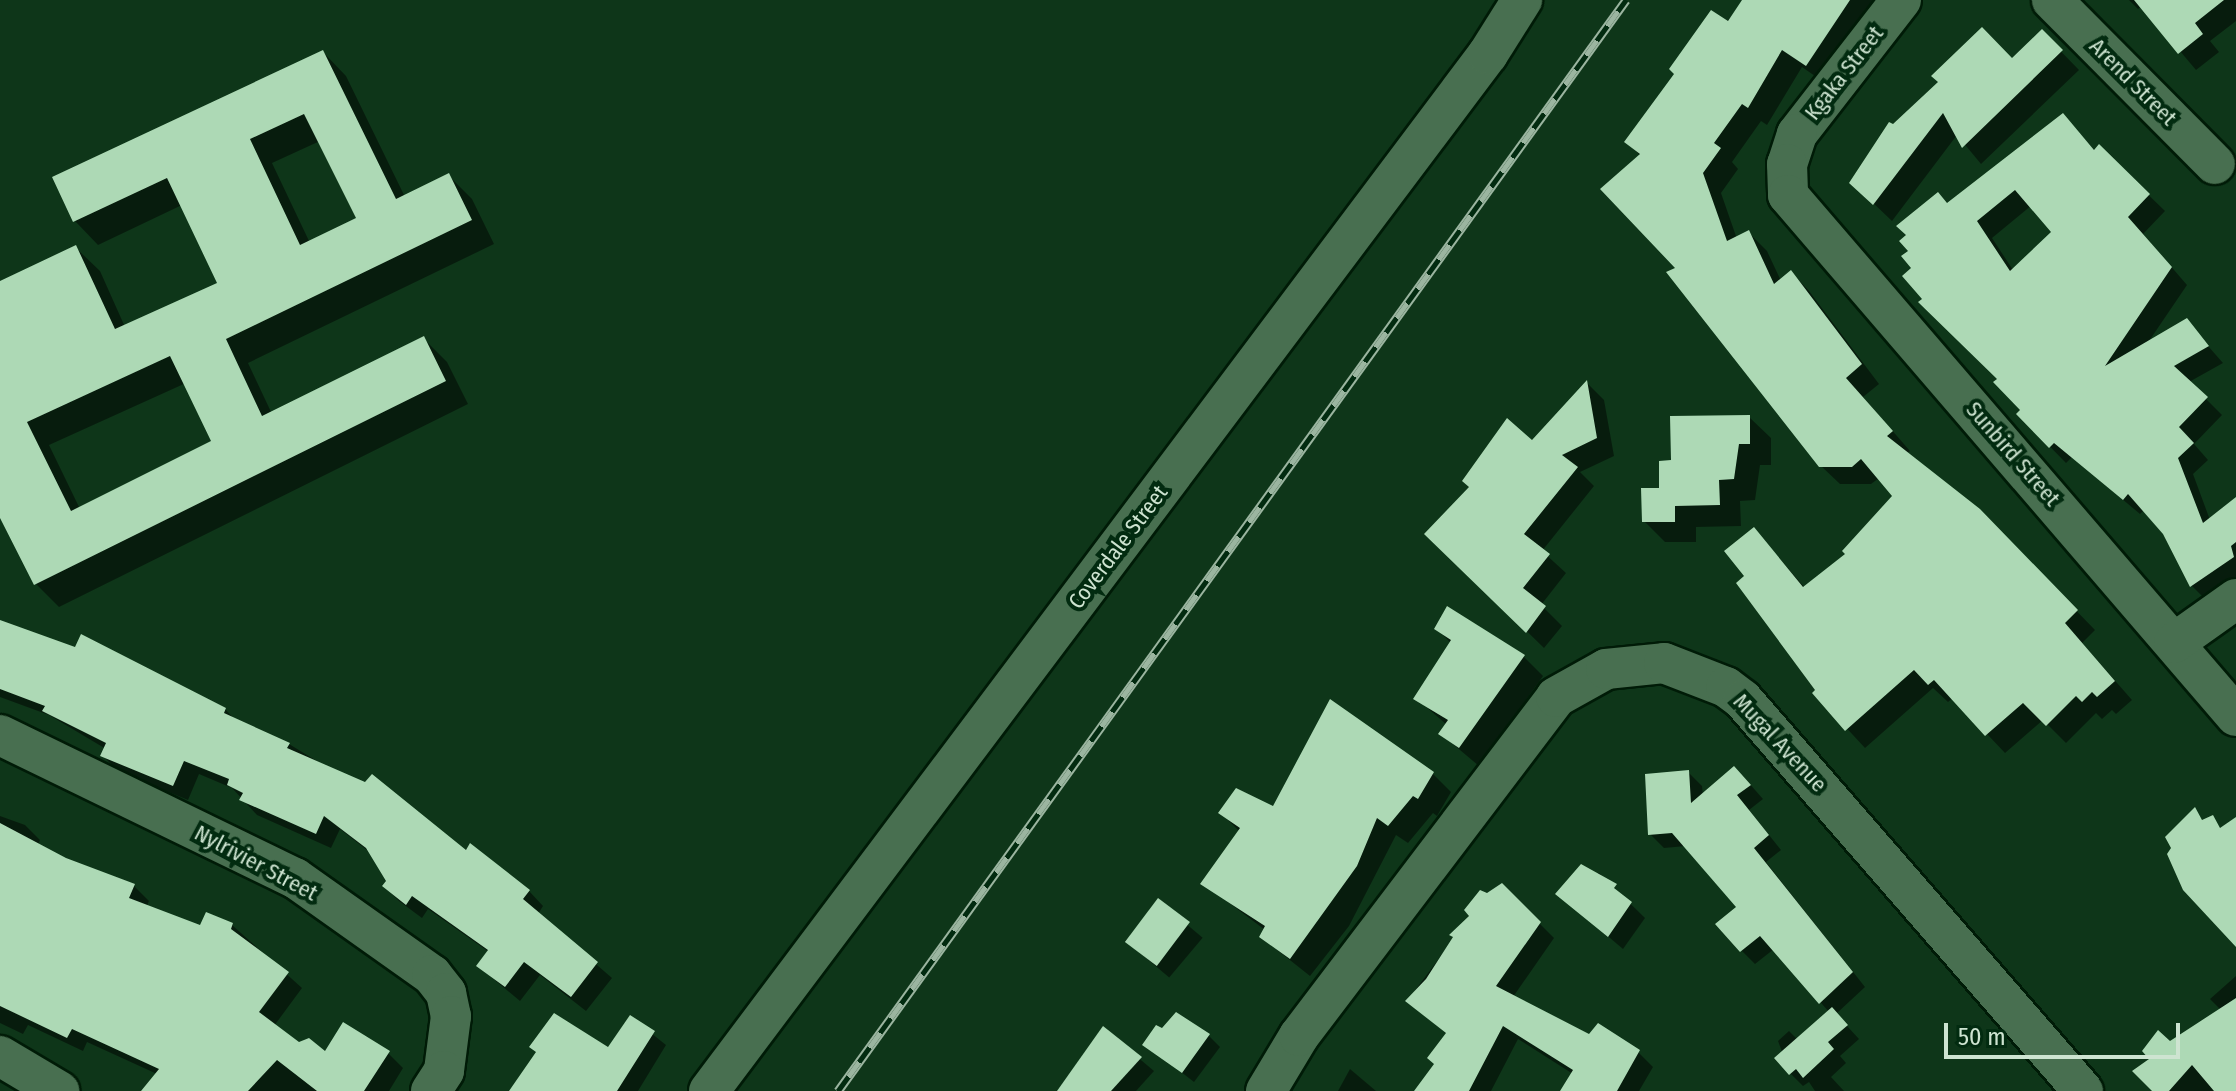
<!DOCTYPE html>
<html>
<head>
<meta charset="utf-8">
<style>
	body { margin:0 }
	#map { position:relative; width:2236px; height:1091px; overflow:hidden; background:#0e3619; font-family:"Fira Sans Condensed",sans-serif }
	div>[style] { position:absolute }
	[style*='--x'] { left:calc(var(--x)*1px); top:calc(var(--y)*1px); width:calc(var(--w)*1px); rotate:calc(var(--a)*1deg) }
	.shadow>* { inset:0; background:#0007; transform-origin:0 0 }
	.building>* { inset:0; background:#add9b5; transform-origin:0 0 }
	.roads { filter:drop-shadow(2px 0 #001b07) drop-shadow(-2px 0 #001b07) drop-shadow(0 2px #001b07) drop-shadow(0 -2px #001b07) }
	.minor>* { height:40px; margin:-20px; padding:0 20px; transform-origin:20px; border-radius:20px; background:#486f50 }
	.rail>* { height:9px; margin-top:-4.5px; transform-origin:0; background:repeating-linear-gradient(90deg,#022b10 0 18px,#9bb5a0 0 36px); box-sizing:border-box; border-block:2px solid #9bb5a0 }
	span { translate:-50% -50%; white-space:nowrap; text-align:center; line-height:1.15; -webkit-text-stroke:8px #022b10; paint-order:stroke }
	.street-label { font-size:22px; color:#cee4d1 }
	.scale { position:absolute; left:1944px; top:1023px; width:236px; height:36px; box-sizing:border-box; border:4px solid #cee4d1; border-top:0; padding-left:10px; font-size:24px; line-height:28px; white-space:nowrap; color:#cee4d1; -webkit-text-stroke:6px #022b10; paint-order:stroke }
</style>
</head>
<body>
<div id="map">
	<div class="shadow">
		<div style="clip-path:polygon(1745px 0,1892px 0,1825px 83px,1802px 67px,1767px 125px,1761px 121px,1732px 162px,1738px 169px,1721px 193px,1737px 239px,1749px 233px,1767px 251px,1781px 281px,1791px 272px,1809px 291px,1879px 384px,1863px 397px,1910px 451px,1906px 454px,1979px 511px,2095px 630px,2082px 643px,2132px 700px,2116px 714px,2112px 710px,2102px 719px,2096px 713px,2066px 743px,2043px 720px,2005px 753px,1953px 698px,1948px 702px,1933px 688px,1865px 748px,1815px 694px,1818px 691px,1747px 576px,1754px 529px,1805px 588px,1848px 555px,1894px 496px,1879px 478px,1871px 484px,1840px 484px,1820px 465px,1678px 268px,1641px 156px,1626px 142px)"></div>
		<div style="clip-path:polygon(2129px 0,2236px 0,2236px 21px,2210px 41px,2219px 52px,2196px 70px,2142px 6px,2138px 9px)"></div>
		<div style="clip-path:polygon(2042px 32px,2079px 70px,1981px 164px,1957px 135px,1892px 221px,1870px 200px,1894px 127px,2012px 60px)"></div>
		<div style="clip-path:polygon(evenodd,323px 52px,346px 76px,405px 197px,449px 176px,472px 199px,494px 244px,248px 363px,272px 414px,423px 338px,447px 362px,468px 404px,59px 607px,36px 584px,0 514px,0 283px,76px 248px,100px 271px,125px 327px,219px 284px,182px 205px,98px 245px,75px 221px,323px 52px,320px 141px,359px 219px,310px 243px,272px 163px,320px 141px,323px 52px,186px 383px,214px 442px,80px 509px,49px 445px,186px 383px)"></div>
		<div style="clip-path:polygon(evenodd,2063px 115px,2095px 151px,2099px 147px,2165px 211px,2143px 234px,2187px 285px,2147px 344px,2186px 321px,2223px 363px,2189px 382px,2222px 415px,2194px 444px,2208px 460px,2193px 474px,2210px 520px,2236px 517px,2236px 582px,2207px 601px,2191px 585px,2165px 533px,2144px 510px,2140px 514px,2072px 457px,2066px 463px,2018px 414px,2023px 410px,2000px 379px,1921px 302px,1924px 299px,1914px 269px,1948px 205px,2063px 115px,2032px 205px,2054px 232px,2013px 270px,1992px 238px,2032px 205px)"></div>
		<div style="clip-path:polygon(1587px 383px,1604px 400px,1614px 456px,1580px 472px,1594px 486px,1542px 551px,1566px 573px,1541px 605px,1562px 626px,1544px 648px,1427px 534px,1533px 443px)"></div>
		<div style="clip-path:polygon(1749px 417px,1771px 438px,1771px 465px,1760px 465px,1755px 500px,1740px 501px,1741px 526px,1696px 527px,1696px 542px,1665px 542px,1644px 521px,1673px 462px)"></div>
		<div style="clip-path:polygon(0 621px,225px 709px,237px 722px,289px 744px,529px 891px,543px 906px,538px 914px,612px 978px,586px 1011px,540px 975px,520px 1001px,478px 966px,489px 952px,428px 909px,422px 918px,399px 901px,384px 886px,389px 881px,372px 854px,340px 829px,331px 848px,257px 815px,232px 788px,199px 774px,188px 800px,118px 771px,103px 756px,106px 749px,49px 715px,0 697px)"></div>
		<div style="clip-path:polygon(1437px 629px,1523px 656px,1543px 676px,1479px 766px,1441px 734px,1447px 725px,1416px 698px,1451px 643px)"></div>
		<div style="clip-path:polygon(1688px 772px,1702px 786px,1703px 796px,1748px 782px,1763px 799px,1749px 810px,1781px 850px,1766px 862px,1865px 987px,1836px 1014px,1859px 1039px,1840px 1056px,1846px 1063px,1831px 1077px,1844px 1091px,1815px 1091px,1809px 1082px,1803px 1086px,1790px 1073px,1778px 1041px,1789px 1031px,1798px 1040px,1829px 1012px,1774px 949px,1755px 964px,1741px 950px,1739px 907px,1686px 846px,1664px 848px,1650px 834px)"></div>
		<div style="clip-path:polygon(1432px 773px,1451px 792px,1437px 816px,1433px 813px,1408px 843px,1396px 835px,1349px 926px,1310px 976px,1261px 937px,1265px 930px,1203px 883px,1240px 832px,1221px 813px,1274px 809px)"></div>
		<div style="clip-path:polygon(0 816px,25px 825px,40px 840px,38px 845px,66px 860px,134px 886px,149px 901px,146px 907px,201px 928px,232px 925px,302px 988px,274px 1026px,299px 1045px,326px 1054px,388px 1053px,403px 1068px,389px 1091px,144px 1091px,157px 1074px,87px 1042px,83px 1051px,28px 1025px,23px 1034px,0 1023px)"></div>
		<div style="clip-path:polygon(1599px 873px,1645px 918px,1623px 949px,1558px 894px)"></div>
		<div style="clip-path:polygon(1501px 885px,1554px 938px,1513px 997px,1590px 1037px,1638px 1052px,1653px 1067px,1639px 1091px,1562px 1091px,1573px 1074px,1518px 1039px,1491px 1091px,1417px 1091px,1436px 1064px,1447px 1034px,1407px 1001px,1487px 895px)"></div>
		<div style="left:1159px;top:901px;width:57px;height:52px;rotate:40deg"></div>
		<div style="clip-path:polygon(2236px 976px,2236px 1091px,2154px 1091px,2152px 1060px,2221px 1010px,2210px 999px)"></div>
		<div style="clip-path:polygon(631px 1017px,666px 1045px,638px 1091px,511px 1091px,608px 1050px)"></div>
		<div style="clip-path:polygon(1104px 1029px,1154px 1071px,1136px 1091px,1064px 1091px)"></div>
		<div style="clip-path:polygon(1209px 1036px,1220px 1047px,1194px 1082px,1145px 1044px)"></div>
		<div style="clip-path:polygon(1350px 1069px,1376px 1091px,1338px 1091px)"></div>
	</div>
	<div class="building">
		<div style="clip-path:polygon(1742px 0,1850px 0,1806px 66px,1782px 50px,1748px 108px,1742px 104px,1714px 143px,1721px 148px,1703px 173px,1727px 241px,1749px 230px,1774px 284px,1791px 270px,1862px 364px,1846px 378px,1893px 431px,1887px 436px,1980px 509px,2078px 610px,2065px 623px,2115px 681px,2097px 697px,2092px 692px,2082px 702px,2076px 696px,2046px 726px,2023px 703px,1985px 736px,1934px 680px,1928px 685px,1914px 670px,1845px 731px,1812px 693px,1815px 690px,1736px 583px,1744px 576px,1724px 551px,1754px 527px,1803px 587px,1845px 554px,1842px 551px,1892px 496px,1861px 459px,1852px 467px,1819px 467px,1666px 272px,1675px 268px,1600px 189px,1640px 154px,1624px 142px,1674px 74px,1669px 69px,1711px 10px,1728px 21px)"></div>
		<div style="clip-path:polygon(2134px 0,2224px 0,2195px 23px,2203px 34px,2178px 54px)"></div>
		<div style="clip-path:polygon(1982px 27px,2012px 58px,2042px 29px,2063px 50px,1962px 148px,1943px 113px,1873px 205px,1849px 183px,1889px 122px,1893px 124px,1938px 82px,1931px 76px)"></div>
		<div style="clip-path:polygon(evenodd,323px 50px,396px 199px,449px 173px,472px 220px,226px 339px,262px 416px,424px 336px,446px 381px,34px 585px,0 518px,0 281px,76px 245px,115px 329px,217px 283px,167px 178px,73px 222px,52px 177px,323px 50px,304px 114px,356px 218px,300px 245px,250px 139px,304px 114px,323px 50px,170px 356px,211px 441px,71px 511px,27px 422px,170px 356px)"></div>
		<div style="clip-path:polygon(evenodd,2063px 113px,2094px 150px,2099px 144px,2150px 194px,2128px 217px,2172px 267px,2105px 366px,2187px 318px,2209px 346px,2174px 366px,2208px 397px,2179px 427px,2194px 443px,2178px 458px,2203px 523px,2236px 497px,2236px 542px,2231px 546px,2234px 557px,2190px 587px,2163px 534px,2128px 494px,2123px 500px,2054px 443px,2049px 448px,2016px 414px,2020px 410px,1993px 382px,1997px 379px,1918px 302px,1922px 299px,1902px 276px,1911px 268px,1901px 256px,1908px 251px,1899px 241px,1906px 235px,1896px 226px,1938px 192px,1947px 203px,2063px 113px,2015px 190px,2051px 232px,2010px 271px,1977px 221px,2015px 190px)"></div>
		<div style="clip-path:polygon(1587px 380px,1597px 438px,1562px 455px,1578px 467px,1524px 534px,1550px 554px,1523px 588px,1546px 606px,1526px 633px,1424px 534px,1469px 487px,1462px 481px,1507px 418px,1532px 440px)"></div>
		<div style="clip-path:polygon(1750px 415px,1750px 444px,1739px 444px,1734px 479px,1719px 480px,1720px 505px,1675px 506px,1675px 522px,1642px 522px,1641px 488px,1659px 488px,1659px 461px,1671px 460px,1670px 416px)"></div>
		<div style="clip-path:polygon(1447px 606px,1525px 655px,1459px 748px,1438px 734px,1448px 720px,1413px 699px,1451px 640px,1434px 629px)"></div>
		<div style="clip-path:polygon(0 620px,75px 647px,81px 634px,226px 708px,224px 713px,290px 743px,287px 748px,365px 782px,372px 774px,466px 850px,470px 843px,530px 890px,523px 899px,598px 962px,571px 997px,524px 962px,505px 987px,476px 966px,488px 950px,412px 896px,406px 905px,382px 886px,386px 881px,366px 848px,324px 816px,316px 834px,239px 800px,243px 793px,227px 785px,229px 779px,184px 761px,173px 786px,100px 756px,106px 743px,42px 711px,45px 706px,0 689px)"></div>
		<div style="clip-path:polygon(1330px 699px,1434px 772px,1418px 799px,1413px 796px,1388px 826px,1377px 818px,1357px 866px,1290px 959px,1259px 937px,1265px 926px,1200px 884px,1240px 828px,1218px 813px,1236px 788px,1273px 806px)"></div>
		<div style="clip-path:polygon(1734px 766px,1751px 785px,1737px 795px,1769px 835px,1754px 848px,1853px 972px,1819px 1004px,1760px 936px,1740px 952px,1715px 924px,1736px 907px,1672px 833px,1648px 835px,1645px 774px,1689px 770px,1691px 803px)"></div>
		<div style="clip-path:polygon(2195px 807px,2202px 820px,2213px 815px,2220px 828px,2236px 817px,2236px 947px,2183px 890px,2167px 854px,2171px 848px,2165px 837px)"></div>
		<div style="clip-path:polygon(0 823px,66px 858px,135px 884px,129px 898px,200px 925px,206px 912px,233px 923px,231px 929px,289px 972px,259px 1012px,299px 1042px,309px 1038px,325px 1051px,343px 1022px,390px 1051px,364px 1091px,317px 1091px,277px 1060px,248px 1091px,141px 1091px,159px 1069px,72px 1029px,67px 1038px,0 1006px)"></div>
		<div style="clip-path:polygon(1581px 864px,1617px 884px,1614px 888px,1632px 902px,1608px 937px,1555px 894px)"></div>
		<div style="clip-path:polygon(1502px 883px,1541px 922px,1496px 986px,1589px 1034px,1598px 1023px,1640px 1050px,1617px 1091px,1560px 1091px,1573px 1070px,1503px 1026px,1469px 1091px,1414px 1091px,1434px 1064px,1427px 1058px,1446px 1033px,1405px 1001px,1426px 979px,1453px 937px,1449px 935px,1469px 916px,1464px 910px,1480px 890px,1487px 893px)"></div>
		<div style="left:1158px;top:898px;width:40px;height:55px;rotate:37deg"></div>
		<div style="clip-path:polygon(2236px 998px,2236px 1091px,2214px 1091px,2192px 1065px,2169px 1091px,2152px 1091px,2132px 1071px,2149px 1059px,2142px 1051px,2158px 1030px,2170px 1041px)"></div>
		<div style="clip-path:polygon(1832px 1007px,1848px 1025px,1828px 1042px,1834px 1049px,1803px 1078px,1796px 1069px,1789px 1075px,1774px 1058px)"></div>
		<div style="clip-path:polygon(1176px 1012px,1210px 1034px,1182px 1073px,1142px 1045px,1156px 1025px,1162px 1028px)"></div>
		<div style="clip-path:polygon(554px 1013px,608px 1047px,630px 1015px,655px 1031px,617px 1091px,509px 1091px,536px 1052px,529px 1047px)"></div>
		<div style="clip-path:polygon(1103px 1026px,1142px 1057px,1111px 1091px,1057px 1091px)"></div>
	</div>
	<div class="roads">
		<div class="minor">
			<div style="--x:1901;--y:0;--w:170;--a:127.8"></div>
			<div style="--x:1797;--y:134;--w:32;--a:108"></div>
			<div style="--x:1787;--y:164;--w:31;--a:88"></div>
			<div style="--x:1788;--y:195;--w:687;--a:49.31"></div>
			<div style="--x:2052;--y:0;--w:231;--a:45.2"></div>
			<div style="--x:2174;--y:643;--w:76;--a:-35.4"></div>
			<div style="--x:0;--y:735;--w:328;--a:25.9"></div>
			<div style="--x:295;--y:878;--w:168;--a:35.3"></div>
			<div style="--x:432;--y:975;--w:23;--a:52"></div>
			<div style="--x:446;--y:993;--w:24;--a:78"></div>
			<div style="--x:451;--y:1016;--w:55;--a:97.3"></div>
			<div style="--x:444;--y:1071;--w:24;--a:123"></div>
			<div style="--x:0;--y:1056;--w:69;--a:30.7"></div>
			<div style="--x:709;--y:1091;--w:1297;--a:-53.09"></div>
			<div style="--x:1488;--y:54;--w:64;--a:-57.8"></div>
			<div style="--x:1266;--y:1091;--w:64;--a:-59"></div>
			<div style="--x:1299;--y:1036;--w:425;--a:-52.8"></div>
			<div style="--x:1556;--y:697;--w:57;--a:-29.2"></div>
			<div style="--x:1606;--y:669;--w:58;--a:-5.9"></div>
			<div style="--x:1664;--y:663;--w:66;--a:21.2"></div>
			<div style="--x:1726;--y:687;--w:21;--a:37"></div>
			<div style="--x:1743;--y:700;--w:518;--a:48.99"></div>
		</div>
	</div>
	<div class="rail">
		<div style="--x:838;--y:1091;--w:1346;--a:-54.16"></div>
	</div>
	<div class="street-label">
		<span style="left:1844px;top:73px;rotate:-52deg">Kgaka Street</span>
		<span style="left:2133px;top:82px;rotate:45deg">Arend Street</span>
		<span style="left:2013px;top:454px;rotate:49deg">Sunbird Street</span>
		<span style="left:1118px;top:547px;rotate:-53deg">Coverdale Street</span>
		<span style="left:1780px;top:743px;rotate:47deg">Mugal Avenue</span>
		<span style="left:256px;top:863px;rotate:28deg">Nylrivier Street</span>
	</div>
	<div class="scale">50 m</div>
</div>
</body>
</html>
